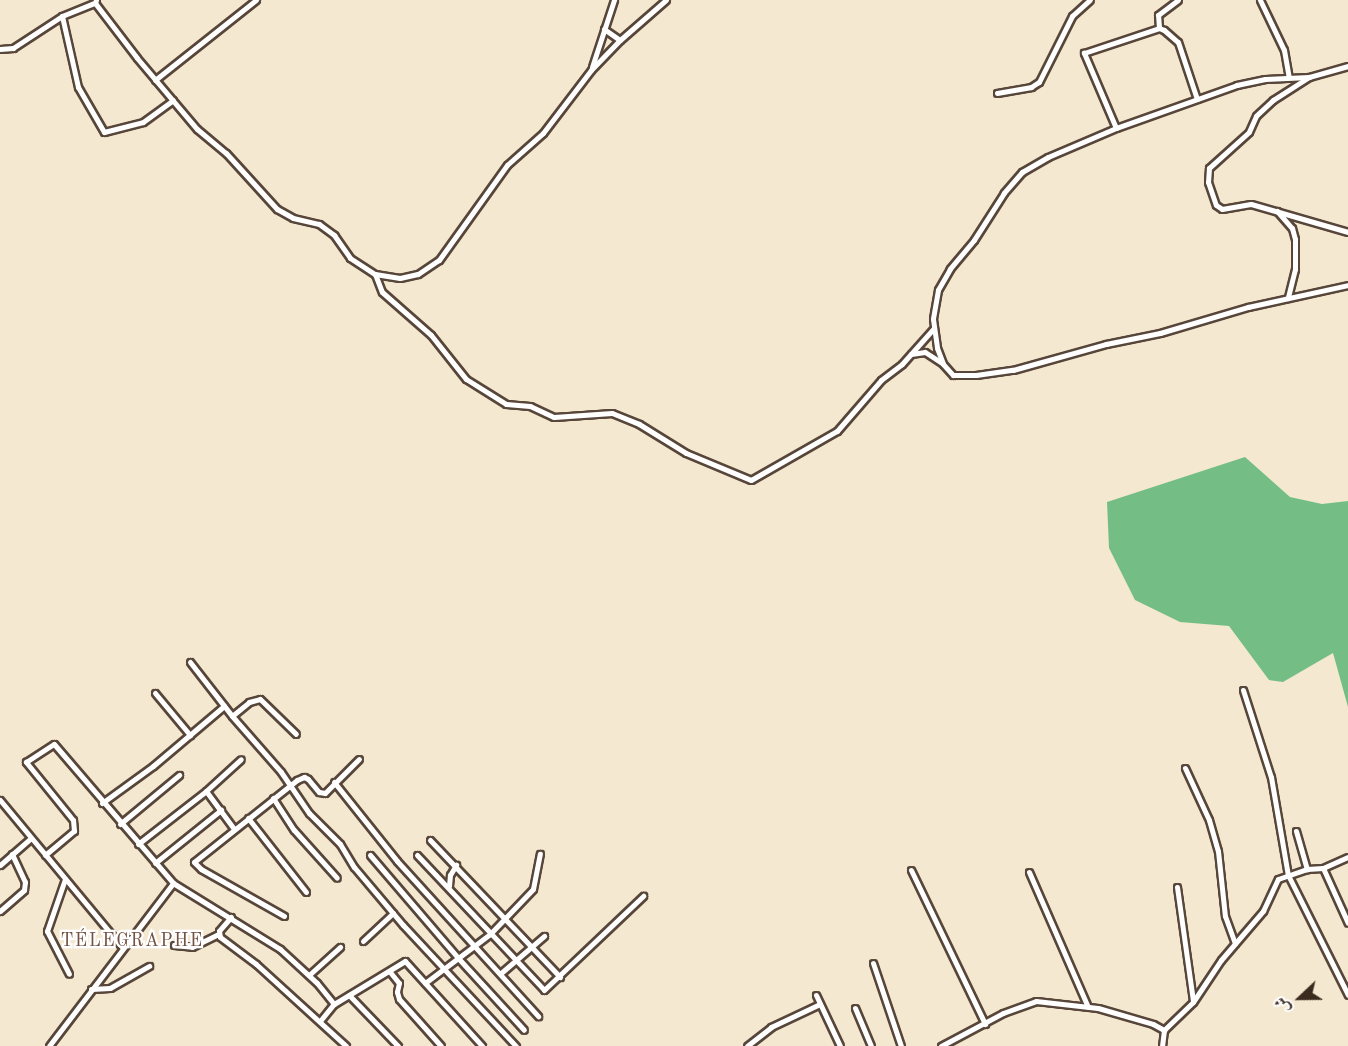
<!DOCTYPE html>
<html>
<head>
<meta charset="utf-8">
<style>
	body { margin:0 }
	#map { position:relative; width:1348px; height:1046px; overflow:hidden; background:#f4e8d0; font-family:"Old Standard TT",Amiri,serif }
	div>[style] { position:absolute }
	[style*='--x'] { left:calc(var(--x)*1px); top:calc(var(--y)*1px); width:calc(var(--w)*1px); rotate:calc(var(--a)*1deg) }
	.forest>* { inset:0; background:#74be85 }
	.roads { filter:drop-shadow(2px 0 #574639) drop-shadow(-2px 0 #574639) drop-shadow(0 2px #574639) drop-shadow(0 -2px #574639) }
	.minor>* { height:5px; margin:-2.5px; padding:0 2.5px; transform-origin:2.5px; border-radius:2.5px; background:#fff }
	span { translate:-50% -50%; white-space:nowrap; text-align:center; line-height:1.15; -webkit-text-stroke:4.5px #fff; paint-order:stroke }
	.neighbourhood-label { font-size:18px; color:#735242; letter-spacing:1.5px }
	.north { position:absolute; left:1270px; top:968px; width:60px; height:60px; -webkit-text-stroke:4px #fff; paint-order:stroke; rotate:248deg; font-size:16px; font-weight:700; line-height:24px; text-align:center; color:#3b2a1e }
	.north::after { content:''; display:block; margin:auto; width:21px; height:27px; background:#3b2a1e; clip-path:polygon(50% 0,100% 100%,50% 72%,0 100%) }
</style>
</head>
<body>
<div id="map">
	<div class="forest">
		<div style="clip-path:polygon(1245px 457px,1290px 497px,1322px 504px,1348px 501px,1348px 707px,1333px 653px,1283px 682px,1269px 680px,1229px 626px,1180px 622px,1135px 600px,1109px 548px,1107px 502px)"></div>
	</div>
	<div class="roads">
		<div class="minor">
			<div style="--x:96;--y:0;--w:3;--a:108"></div>
			<div style="--x:95;--y:3;--w:69;--a:52.6"></div>
			<div style="--x:137;--y:58;--w:93;--a:49.8"></div>
			<div style="--x:197;--y:129;--w:38;--a:40"></div>
			<div style="--x:226;--y:153;--w:76;--a:47.7"></div>
			<div style="--x:277;--y:209;--w:18;--a:29"></div>
			<div style="--x:293;--y:218;--w:27;--a:13"></div>
			<div style="--x:319;--y:224;--w:19;--a:36"></div>
			<div style="--x:334;--y:235;--w:28;--a:55"></div>
			<div style="--x:350;--y:258;--w:30;--a:33"></div>
			<div style="--x:375;--y:274;--w:19;--a:69"></div>
			<div style="--x:382;--y:292;--w:65;--a:41.3"></div>
			<div style="--x:431;--y:335;--w:56;--a:51.5"></div>
			<div style="--x:466;--y:379;--w:47;--a:32"></div>
			<div style="--x:506;--y:404;--w:24;--a:5"></div>
			<div style="--x:530;--y:406;--w:26;--a:25"></div>
			<div style="--x:554;--y:417;--w:58;--a:-3.9"></div>
			<div style="--x:612;--y:413;--w:29;--a:22"></div>
			<div style="--x:639;--y:424;--w:55;--a:31.7"></div>
			<div style="--x:686;--y:453;--w:70;--a:22.6"></div>
			<div style="--x:751;--y:480;--w:99;--a:-29.7"></div>
			<div style="--x:837;--y:431;--w:67;--a:-49.2"></div>
			<div style="--x:881;--y:380;--w:26;--a:-37"></div>
			<div style="--x:902;--y:364;--w:48;--a:-48.4"></div>
			<div style="--x:1260;--y:0;--w:55;--a:64.4"></div>
			<div style="--x:1284;--y:50;--w:27;--a:80"></div>
			<div style="--x:62;--y:16;--w:73;--a:77.3"></div>
			<div style="--x:78;--y:87;--w:52;--a:60"></div>
			<div style="--x:104;--y:132;--w:40;--a:-14.4"></div>
			<div style="--x:143;--y:122;--w:37;--a:-36"></div>
			<div style="--x:1159;--y:28;--w:13;--a:-94"></div>
			<div style="--x:1158;--y:15;--w:25;--a:-37"></div>
			<div style="--x:604;--y:29;--w:19;--a:35"></div>
			<div style="--x:0;--y:49;--w:13;--a:-4"></div>
			<div style="--x:13;--y:48;--w:59;--a:-33.1"></div>
			<div style="--x:62;--y:16;--w:35;--a:-22"></div>
			<div style="--x:1348;--y:66;--w:41;--a:164.2"></div>
			<div style="--x:1309;--y:77;--w:44;--a:177.4"></div>
			<div style="--x:1265;--y:79;--w:29;--a:168"></div>
			<div style="--x:1237;--y:85;--w:128;--a:160.4"></div>
			<div style="--x:1116;--y:128;--w:74;--a:156.9"></div>
			<div style="--x:1048;--y:157;--w:30;--a:150"></div>
			<div style="--x:1022;--y:172;--w:28;--a:131"></div>
			<div style="--x:1004;--y:193;--w:56;--a:122.6"></div>
			<div style="--x:974;--y:240;--w:38;--a:130"></div>
			<div style="--x:950;--y:269;--w:24;--a:120"></div>
			<div style="--x:938;--y:290;--w:29;--a:100"></div>
			<div style="--x:933;--y:319;--w:29;--a:82"></div>
			<div style="--x:937;--y:348;--w:17;--a:69"></div>
			<div style="--x:943;--y:364;--w:15;--a:48"></div>
			<div style="--x:953;--y:375;--w:23;--a:0"></div>
			<div style="--x:976;--y:375;--w:37;--a:-8"></div>
			<div style="--x:1013;--y:370;--w:97;--a:-15.6"></div>
			<div style="--x:1106;--y:344;--w:55;--a:-11.5"></div>
			<div style="--x:1160;--y:333;--w:92;--a:-16.5"></div>
			<div style="--x:1248;--y:307;--w:102;--a:-12.4"></div>
			<div style="--x:592;--y:67;--w:71;--a:-71.8"></div>
			<div style="--x:1309;--y:77;--w:43;--a:147.4"></div>
			<div style="--x:1273;--y:100;--w:23;--a:137"></div>
			<div style="--x:1256;--y:116;--w:17;--a:114"></div>
			<div style="--x:1249;--y:132;--w:54;--a:138"></div>
			<div style="--x:1209;--y:168;--w:14;--a:94"></div>
			<div style="--x:1208;--y:182;--w:24;--a:71"></div>
			<div style="--x:1216;--y:205;--w:7;--a:34"></div>
			<div style="--x:1222;--y:209;--w:29;--a:-10"></div>
			<div style="--x:1251;--y:204;--w:101;--a:16.1"></div>
			<div style="--x:155;--y:80;--w:129;--a:-38.4"></div>
			<div style="--x:997;--y:93;--w:35;--a:-10"></div>
			<div style="--x:1031;--y:87;--w:9;--a:-32"></div>
			<div style="--x:1039;--y:82;--w:74;--a:-63.4"></div>
			<div style="--x:1072;--y:16;--w:24;--a:-42"></div>
			<div style="--x:1116;--y:128;--w:82;--a:-113.1"></div>
			<div style="--x:1084;--y:53;--w:79;--a:-18.4"></div>
			<div style="--x:1159;--y:28;--w:5;--a:22"></div>
			<div style="--x:1164;--y:30;--w:18;--a:41"></div>
			<div style="--x:1178;--y:42;--w:60;--a:71.6"></div>
			<div style="--x:1277;--y:211;--w:23;--a:49"></div>
			<div style="--x:1292;--y:228;--w:11;--a:75"></div>
			<div style="--x:1295;--y:239;--w:30;--a:90"></div>
			<div style="--x:1295;--y:269;--w:30;--a:104"></div>
			<div style="--x:375;--y:274;--w:25;--a:9"></div>
			<div style="--x:400;--y:278;--w:18;--a:-13"></div>
			<div style="--x:418;--y:274;--w:25;--a:-34"></div>
			<div style="--x:439;--y:260;--w:117;--a:-54.4"></div>
			<div style="--x:507;--y:165;--w:48;--a:-41.6"></div>
			<div style="--x:543;--y:133;--w:79;--a:-52.7"></div>
			<div style="--x:591;--y:70;--w:42;--a:-46"></div>
			<div style="--x:620;--y:40;--w:61;--a:-41"></div>
			<div style="--x:911;--y:354;--w:14;--a:-8"></div>
			<div style="--x:925;--y:352;--w:20;--a:33"></div>
			<div style="--x:190;--y:662;--w:68;--a:52.1"></div>
			<div style="--x:232;--y:716;--w:74;--a:48.8"></div>
			<div style="--x:281;--y:772;--w:50;--a:55.7"></div>
			<div style="--x:309;--y:813;--w:44;--a:45"></div>
			<div style="--x:340;--y:844;--w:27;--a:59"></div>
			<div style="--x:354;--y:867;--w:76;--a:49.8"></div>
			<div style="--x:403;--y:925;--w:166;--a:47"></div>
			<div style="--x:1243;--y:690;--w:91;--a:72.2"></div>
			<div style="--x:1271;--y:777;--w:99;--a:80.2"></div>
			<div style="--x:1288;--y:875;--w:134;--a:63.4"></div>
			<div style="--x:155;--y:693;--w:55;--a:50.2"></div>
			<div style="--x:232;--y:716;--w:22;--a:-39"></div>
			<div style="--x:249;--y:702;--w:11;--a:-15"></div>
			<div style="--x:260;--y:699;--w:50;--a:44.2"></div>
			<div style="--x:1185;--y:768;--w:57;--a:65.2"></div>
			<div style="--x:1209;--y:820;--w:32;--a:74"></div>
			<div style="--x:1218;--y:851;--w:65;--a:83.9"></div>
			<div style="--x:1225;--y:916;--w:29;--a:70"></div>
			<div style="--x:334;--y:782;--w:101;--a:51.4"></div>
			<div style="--x:397;--y:861;--w:210;--a:47.7"></div>
			<div style="--x:206;--y:791;--w:47;--a:-42.4"></div>
			<div style="--x:273;--y:798;--w:38;--a:57"></div>
			<div style="--x:294;--y:830;--w:64;--a:48.1"></div>
			<div style="--x:0;--y:800;--w:192;--a:50.3"></div>
			<div style="--x:102;--y:803;--w:63;--a:-36"></div>
			<div style="--x:153;--y:766;--w:93;--a:-40.2"></div>
			<div style="--x:248;--y:818;--w:94;--a:51.9"></div>
			<div style="--x:120;--y:824;--w:77;--a:-39.7"></div>
			<div style="--x:1296;--y:831;--w:40;--a:74"></div>
			<div style="--x:430;--y:840;--w:189;--a:46.5"></div>
			<div style="--x:138;--y:844;--w:86;--a:-37.9"></div>
			<div style="--x:206;--y:791;--w:47;--a:53.6"></div>
			<div style="--x:45;--y:855;--w:38;--a:-40"></div>
			<div style="--x:74;--y:831;--w:11;--a:-95"></div>
			<div style="--x:73;--y:820;--w:75;--a:-129"></div>
			<div style="--x:26;--y:762;--w:33;--a:-33"></div>
			<div style="--x:54;--y:744;--w:183;--a:49.4"></div>
			<div style="--x:370;--y:855;--w:137;--a:49.4"></div>
			<div style="--x:459;--y:959;--w:96;--a:47.5"></div>
			<div style="--x:417;--y:855;--w:185;--a:46.7"></div>
			<div style="--x:544;--y:990;--w:137;--a:-43.5"></div>
			<div style="--x:155;--y:863;--w:85;--a:-38.8"></div>
			<div style="--x:0;--y:865;--w:41;--a:-41.1"></div>
			<div style="--x:1323;--y:868;--w:60;--a:65.6"></div>
			<div style="--x:911;--y:870;--w:171;--a:64.3"></div>
			<div style="--x:1029;--y:872;--w:147;--a:66.4"></div>
			<div style="--x:65;--y:879;--w:55;--a:109.1"></div>
			<div style="--x:47;--y:931;--w:48;--a:62.9"></div>
			<div style="--x:449;--y:886;--w:11;--a:-85"></div>
			<div style="--x:450;--y:875;--w:12;--a:-59"></div>
			<div style="--x:1177;--y:887;--w:115;--a:82"></div>
			<div style="--x:0;--y:911;--w:32;--a:-41"></div>
			<div style="--x:24;--y:890;--w:8;--a:-83"></div>
			<div style="--x:25;--y:882;--w:31;--a:-115"></div>
			<div style="--x:284;--y:916;--w:95;--a:-150.5"></div>
			<div style="--x:201;--y:869;--w:10;--a:-135"></div>
			<div style="--x:194;--y:862;--w:132;--a:-38.5"></div>
			<div style="--x:297;--y:780;--w:8;--a:-23"></div>
			<div style="--x:304;--y:777;--w:4;--a:27"></div>
			<div style="--x:308;--y:779;--w:17;--a:50"></div>
			<div style="--x:319;--y:792;--w:6;--a:9"></div>
			<div style="--x:325;--y:793;--w:48;--a:-45"></div>
			<div style="--x:231;--y:917;--w:18;--a:131"></div>
			<div style="--x:219;--y:931;--w:6;--a:81"></div>
			<div style="--x:220;--y:937;--w:45;--a:36.9"></div>
			<div style="--x:256;--y:964;--w:122;--a:42.3"></div>
			<div style="--x:363;--y:941;--w:41;--a:-43"></div>
			<div style="--x:174;--y:945;--w:18;--a:6"></div>
			<div style="--x:192;--y:947;--w:30;--a:-26"></div>
			<div style="--x:873;--y:963;--w:88;--a:71.4"></div>
			<div style="--x:390;--y:972;--w:14;--a:51"></div>
			<div style="--x:399;--y:983;--w:9;--a:103"></div>
			<div style="--x:397;--y:992;--w:7;--a:74"></div>
			<div style="--x:399;--y:999;--w:63;--a:48.2"></div>
			<div style="--x:501;--y:973;--w:57;--a:-40.7"></div>
			<div style="--x:309;--y:975;--w:42;--a:-42.1"></div>
			<div style="--x:425;--y:983;--w:81;--a:-37"></div>
			<div style="--x:490;--y:934;--w:62;--a:-46.3"></div>
			<div style="--x:533;--y:889;--w:36;--a:-79"></div>
			<div style="--x:91;--y:989;--w:19;--a:-3"></div>
			<div style="--x:110;--y:988;--w:45;--a:-29.4"></div>
			<div style="--x:349;--y:995;--w:71;--a:46.1"></div>
			<div style="--x:816;--y:995;--w:56;--a:64.8"></div>
			<div style="--x:855;--y:1008;--w:41;--a:67.2"></div>
			<div style="--x:320;--y:1021;--w:22;--a:-51"></div>
			<div style="--x:334;--y:1004;--w:83;--a:-31.2"></div>
			<div style="--x:405;--y:961;--w:115;--a:47.8"></div>
			<div style="--x:1164;--y:1030;--w:40;--a:-44"></div>
			<div style="--x:1193;--y:1002;--w:50;--a:-56.3"></div>
			<div style="--x:1221;--y:960;--w:65;--a:-49.4"></div>
			<div style="--x:1263;--y:911;--w:35;--a:-65"></div>
			<div style="--x:1278;--y:879;--w:31;--a:-19"></div>
			<div style="--x:1307;--y:869;--w:16;--a:-4"></div>
			<div style="--x:1323;--y:868;--w:27;--a:-24"></div>
			<div style="--x:49;--y:1046;--w:205;--a:-52.7"></div>
			<div style="--x:173;--y:883;--w:126;--a:31.7"></div>
			<div style="--x:280;--y:949;--w:50;--a:42.6"></div>
			<div style="--x:317;--y:983;--w:27;--a:51"></div>
			<div style="--x:747;--y:1046;--w:31;--a:-38"></div>
			<div style="--x:771;--y:1027;--w:54;--a:-25.1"></div>
			<div style="--x:941;--y:1046;--w:70;--a:-28"></div>
			<div style="--x:1003;--y:1013;--w:35;--a:-20"></div>
			<div style="--x:1036;--y:1001;--w:62;--a:6.4"></div>
			<div style="--x:1098;--y:1008;--w:57;--a:16.2"></div>
			<div style="--x:1153;--y:1024;--w:13;--a:29"></div>
			<div style="--x:1164;--y:1030;--w:16;--a:97"></div>
		</div>
	</div>
	<div class="neighbourhood-label">
		<span style="left:132px;top:941px">TÉLEGRAPHE</span>
	</div>
	<div class="north">ش</div>
</div>
</body>
</html>
